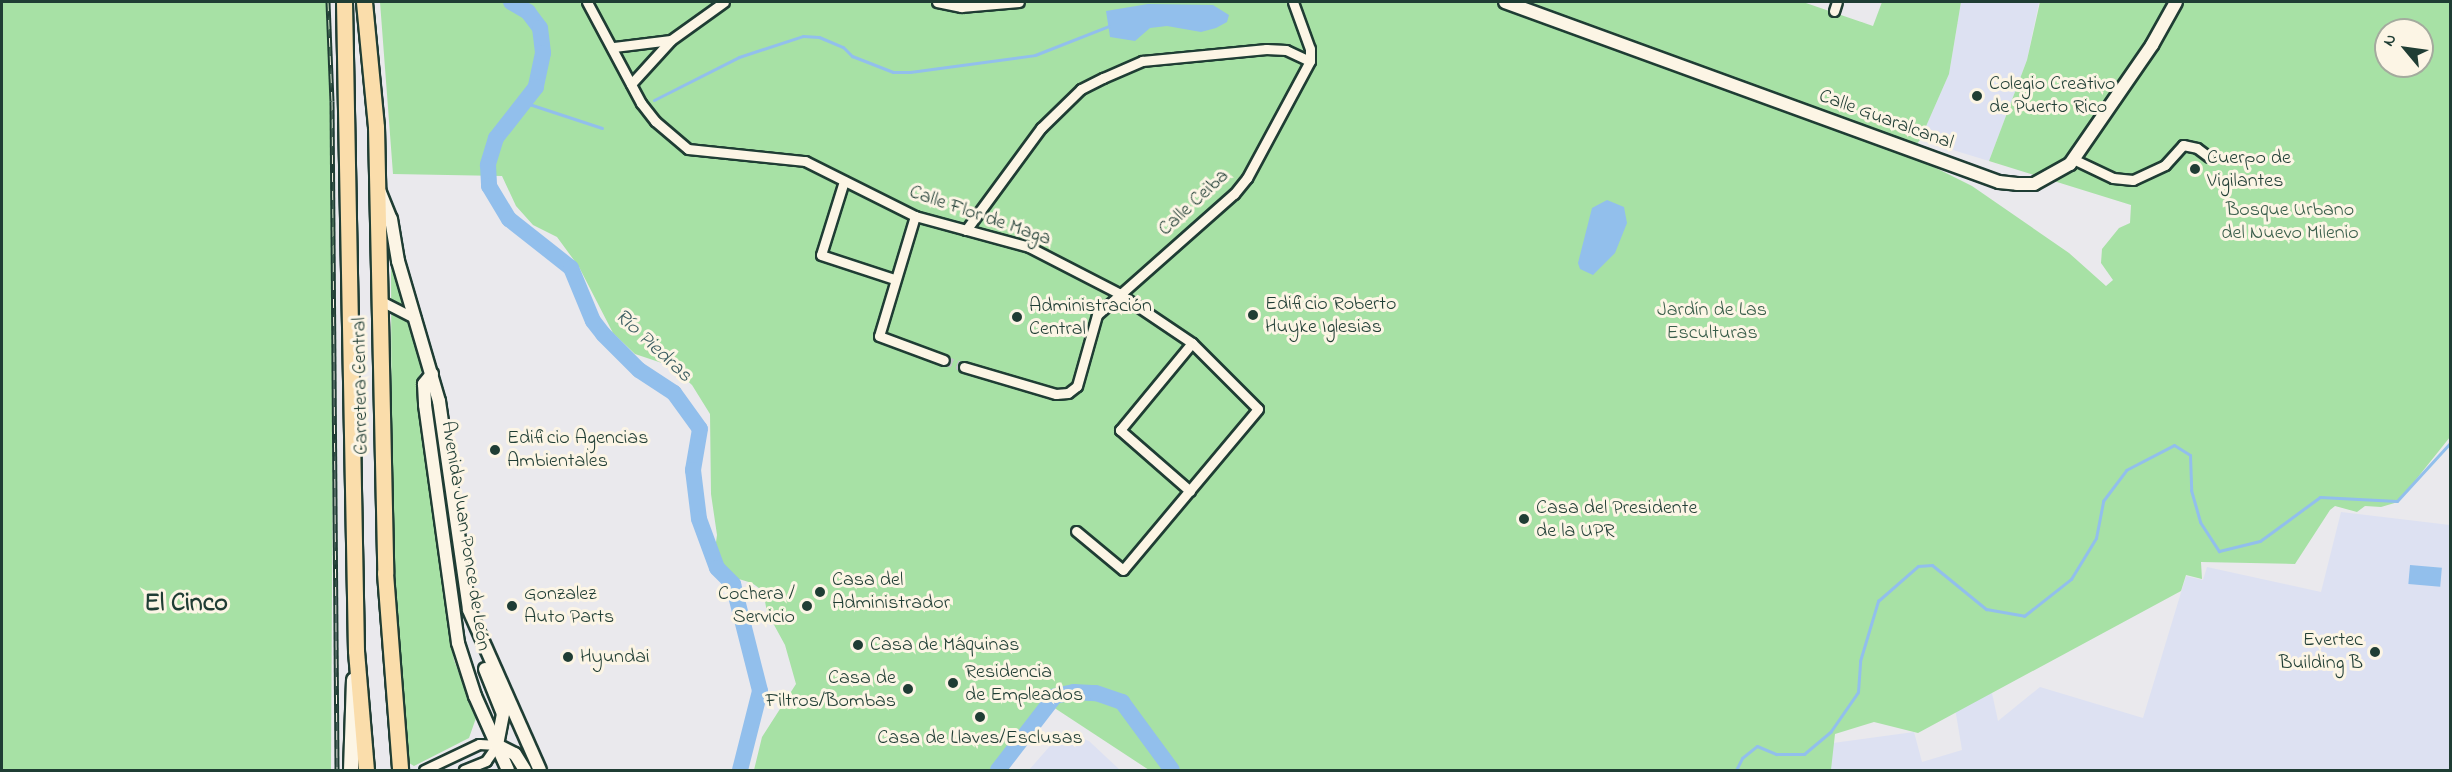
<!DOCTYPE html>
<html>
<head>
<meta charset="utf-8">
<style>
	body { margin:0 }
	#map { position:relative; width:2452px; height:772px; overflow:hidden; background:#eae9ed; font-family:"Indie Flower",sans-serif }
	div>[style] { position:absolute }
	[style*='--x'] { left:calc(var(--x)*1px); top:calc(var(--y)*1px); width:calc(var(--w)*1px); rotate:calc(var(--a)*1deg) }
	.built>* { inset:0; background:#dde1f2 }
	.green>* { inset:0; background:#a7e1a5 }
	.water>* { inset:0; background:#92bfec; transform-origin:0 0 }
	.stream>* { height:3px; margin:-1.5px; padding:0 1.5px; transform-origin:1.5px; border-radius:1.5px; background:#92bfec }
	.river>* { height:16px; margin:-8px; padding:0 8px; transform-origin:8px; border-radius:8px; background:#92bfec }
	.minor-tunnel>* { height:9px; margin-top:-4.5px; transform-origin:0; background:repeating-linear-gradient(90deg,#c1c7c8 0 9px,transparent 0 13.5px) }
	.roads { filter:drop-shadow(2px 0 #1f3d34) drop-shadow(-2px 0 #1f3d34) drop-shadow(0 2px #1f3d34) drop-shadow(0 -2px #1f3d34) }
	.minor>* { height:9px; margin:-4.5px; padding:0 4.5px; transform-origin:4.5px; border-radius:4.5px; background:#fcf5e5 }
	.tertiary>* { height:12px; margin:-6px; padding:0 6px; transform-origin:6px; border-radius:6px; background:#fcf5e5 }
	.secondary>* { height:14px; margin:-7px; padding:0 7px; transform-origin:7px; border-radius:7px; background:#fcf5e5 }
	.trunk>* { height:15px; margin:-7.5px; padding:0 7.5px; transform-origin:7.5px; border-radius:7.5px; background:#faddab }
	.rail>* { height:5px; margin-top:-2.5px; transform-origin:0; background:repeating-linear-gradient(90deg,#fcf5e5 0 9px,#1f3d34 0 18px); box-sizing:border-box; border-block:2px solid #1f3d34 }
	.dots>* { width:16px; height:16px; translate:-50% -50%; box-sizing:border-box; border:3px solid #fcf5e5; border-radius:50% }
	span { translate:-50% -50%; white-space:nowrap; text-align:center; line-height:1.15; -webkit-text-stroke:6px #fcf5e5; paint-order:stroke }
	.poi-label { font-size:20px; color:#1f3d34 }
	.left { translate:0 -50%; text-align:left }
	.right { translate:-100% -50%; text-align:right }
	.street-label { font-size:20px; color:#1f3d34 }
	.park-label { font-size:20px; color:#3a5e4b }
	.water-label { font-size:21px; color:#3c5e62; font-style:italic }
	.district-label { font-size:26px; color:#1f3d34; font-weight:700 }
	.frame { position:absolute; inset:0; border:3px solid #1f3d34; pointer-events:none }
	.north { position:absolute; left:2374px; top:18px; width:60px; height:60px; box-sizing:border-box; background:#fcf5e5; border:2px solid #a4ab9e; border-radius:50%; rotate:299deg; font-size:16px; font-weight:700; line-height:24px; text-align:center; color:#1f3d34 }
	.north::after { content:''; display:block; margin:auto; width:21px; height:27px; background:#1f3d34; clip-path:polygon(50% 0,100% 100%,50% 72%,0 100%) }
</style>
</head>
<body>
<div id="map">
	<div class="built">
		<div style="clip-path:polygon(1961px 2px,2039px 2px,2027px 60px,1989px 161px,1920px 140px,1949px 74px)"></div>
		<div style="clip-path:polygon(2341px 512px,2450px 525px,2450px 770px,1831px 770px,1833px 743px,1914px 732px,1922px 762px,1962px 750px,1955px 708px,1992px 693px,1998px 721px,2040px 687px,2143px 718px,2186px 576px,2203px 580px,2207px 567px,2321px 592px)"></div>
		<div style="clip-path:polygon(1063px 731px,1089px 741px,1120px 770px,1029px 770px)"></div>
	</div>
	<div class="green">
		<div style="clip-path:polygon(2px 2px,330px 2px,334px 236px,331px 770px,2px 770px)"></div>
		<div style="clip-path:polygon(evenodd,380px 2px,1803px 2px,1873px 26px,1882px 2px,1961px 2px,1949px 74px,1920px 140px,1908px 154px,1972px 186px,2069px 253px,2106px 286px,2113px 280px,2101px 263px,2102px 249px,2119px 228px,2130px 223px,2131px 205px,1989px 161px,2027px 60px,2040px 2px,2450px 2px,2450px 437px,2398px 502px,2381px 507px,2365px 506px,2357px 512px,2335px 506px,2330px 510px,2295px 564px,2201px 562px,2202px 579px,2186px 575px,2181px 591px,1918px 733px,1874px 722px,1835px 734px,1831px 770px,1149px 770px,1050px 705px,1002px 770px,754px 770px,762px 737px,796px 684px,785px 645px,767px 612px,763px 591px,752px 583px,712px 571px,717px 535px,711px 494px,710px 414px,692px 385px,671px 366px,635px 354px,613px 333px,579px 267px,557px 237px,533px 225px,516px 206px,502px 176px,393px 174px,380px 2px,2386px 30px,2422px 30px,2422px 66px,2386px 66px,2386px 30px)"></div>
		<div style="clip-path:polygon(391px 263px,424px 367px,417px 380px,418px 402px,454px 660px,476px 718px,469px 738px,414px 766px,409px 763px,392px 555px)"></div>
	</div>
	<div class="water">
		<div style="clip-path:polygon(1148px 4px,1213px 5px,1229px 15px,1227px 22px,1216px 28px,1201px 32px,1167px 26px,1150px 28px,1135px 41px,1110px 37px,1106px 11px)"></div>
		<div style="clip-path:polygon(1607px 200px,1624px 207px,1627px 223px,1615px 253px,1593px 275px,1580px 269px,1578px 263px,1592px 208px)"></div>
		<div style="left:2410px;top:565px;width:32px;height:19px;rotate:5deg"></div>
	</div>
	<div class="stream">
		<div style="--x:654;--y:100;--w:95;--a:-26.8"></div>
		<div style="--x:739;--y:57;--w:67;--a:-18.2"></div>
		<div style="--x:803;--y:36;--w:16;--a:4"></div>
		<div style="--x:819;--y:37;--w:26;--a:23"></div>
		<div style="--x:843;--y:47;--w:13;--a:45"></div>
		<div style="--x:852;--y:56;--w:44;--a:21.3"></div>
		<div style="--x:893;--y:72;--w:17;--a:0"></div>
		<div style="--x:910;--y:72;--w:126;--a:-7.7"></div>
		<div style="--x:1035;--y:55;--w:79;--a:-21.4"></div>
		<div style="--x:526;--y:103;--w:80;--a:18.2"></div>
		<div style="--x:1736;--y:770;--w:13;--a:-63"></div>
		<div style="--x:1742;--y:758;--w:19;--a:-39"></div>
		<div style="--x:1757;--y:746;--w:21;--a:23"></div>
		<div style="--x:1776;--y:754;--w:28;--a:0"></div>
		<div style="--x:1804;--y:754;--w:35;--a:-40"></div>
		<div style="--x:1831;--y:731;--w:47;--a:-55.3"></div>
		<div style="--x:1858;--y:692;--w:31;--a:-86"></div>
		<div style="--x:1860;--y:661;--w:63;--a:-73.3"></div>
		<div style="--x:1878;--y:601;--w:53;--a:-41.2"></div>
		<div style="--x:1918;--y:566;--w:14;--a:-4"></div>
		<div style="--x:1932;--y:565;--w:70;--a:39.2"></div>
		<div style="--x:1986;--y:609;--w:39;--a:10"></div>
		<div style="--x:2024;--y:616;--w:60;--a:-38.2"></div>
		<div style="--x:2071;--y:579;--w:48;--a:-58.6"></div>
		<div style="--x:2096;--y:538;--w:38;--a:-79"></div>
		<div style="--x:2103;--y:501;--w:39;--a:-53"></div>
		<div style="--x:2126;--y:470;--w:54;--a:-27.5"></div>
		<div style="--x:2174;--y:445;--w:19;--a:32"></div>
		<div style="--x:2190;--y:455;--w:35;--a:88"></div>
		<div style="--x:2191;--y:490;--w:33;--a:74"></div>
		<div style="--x:2200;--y:522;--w:35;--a:57"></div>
		<div style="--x:2219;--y:551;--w:42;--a:-13.7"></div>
		<div style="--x:2260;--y:541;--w:74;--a:-36.3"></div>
		<div style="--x:2320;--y:497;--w:77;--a:3"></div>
		<div style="--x:2397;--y:501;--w:79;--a:-47.6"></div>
	</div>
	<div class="river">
		<div style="--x:511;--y:2;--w:20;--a:30"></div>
		<div style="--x:528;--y:12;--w:20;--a:53"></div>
		<div style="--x:540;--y:28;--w:25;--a:83"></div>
		<div style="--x:543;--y:53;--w:35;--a:102"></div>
		<div style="--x:536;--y:87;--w:65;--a:128.1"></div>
		<div style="--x:496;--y:138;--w:28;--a:107"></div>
		<div style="--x:488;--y:165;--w:21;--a:87"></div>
		<div style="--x:489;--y:186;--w:39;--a:59"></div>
		<div style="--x:509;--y:219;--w:79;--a:38.3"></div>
		<div style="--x:571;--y:268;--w:57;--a:67.5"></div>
		<div style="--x:593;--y:321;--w:16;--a:52"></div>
		<div style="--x:603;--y:334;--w:51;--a:45"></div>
		<div style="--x:639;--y:370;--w:42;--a:33.3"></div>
		<div style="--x:674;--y:393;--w:44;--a:54.2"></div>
		<div style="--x:700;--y:429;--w:42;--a:99.7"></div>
		<div style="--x:693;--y:470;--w:49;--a:83"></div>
		<div style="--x:699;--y:519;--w:52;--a:69.8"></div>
		<div style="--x:717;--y:568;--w:23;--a:45"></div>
		<div style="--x:733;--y:584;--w:110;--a:75.8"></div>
		<div style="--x:760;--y:691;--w:81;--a:104.2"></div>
		<div style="--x:998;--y:770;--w:93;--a:-52.4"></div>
		<div style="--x:1055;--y:696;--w:19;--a:-12"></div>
		<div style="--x:1074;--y:692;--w:22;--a:3"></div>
		<div style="--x:1096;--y:693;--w:28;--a:19"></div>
		<div style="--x:1122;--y:702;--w:84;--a:53.7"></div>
	</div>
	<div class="minor-tunnel">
		<div style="--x:944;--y:360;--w:21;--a:19"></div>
	</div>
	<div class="roads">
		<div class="minor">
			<div style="--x:587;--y:2;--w:115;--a:61.9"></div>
			<div style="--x:641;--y:103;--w:23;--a:52"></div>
			<div style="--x:655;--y:121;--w:43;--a:40.3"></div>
			<div style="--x:688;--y:149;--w:118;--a:5.9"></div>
			<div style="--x:805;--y:161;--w:123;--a:26.6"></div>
			<div style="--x:915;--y:216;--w:118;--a:15.2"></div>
			<div style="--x:1029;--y:247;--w:100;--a:27.3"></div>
			<div style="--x:1118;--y:293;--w:89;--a:34"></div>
			<div style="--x:1192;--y:343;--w:93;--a:45"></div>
			<div style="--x:1258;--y:409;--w:210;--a:130"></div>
			<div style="--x:1123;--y:570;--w:61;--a:-140.3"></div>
			<div style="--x:937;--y:2;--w:25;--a:12"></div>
			<div style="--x:961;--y:7;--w:58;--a:-4.9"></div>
			<div style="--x:1834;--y:11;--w:9;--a:-72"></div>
			<div style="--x:614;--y:47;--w:57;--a:-7"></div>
			<div style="--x:671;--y:40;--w:65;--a:-35.6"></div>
			<div style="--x:631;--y:84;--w:59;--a:-47.7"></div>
			<div style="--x:2073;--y:159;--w:44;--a:25.4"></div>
			<div style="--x:2113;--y:178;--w:20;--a:6"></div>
			<div style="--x:2133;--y:180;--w:35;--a:-25"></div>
			<div style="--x:2165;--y:165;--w:27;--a:-48"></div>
			<div style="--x:2183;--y:145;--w:14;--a:12"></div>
			<div style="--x:2197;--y:148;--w:15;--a:37"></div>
			<div style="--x:844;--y:181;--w:77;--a:107.3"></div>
			<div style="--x:821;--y:255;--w:77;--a:18.2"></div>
			<div style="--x:915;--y:216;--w:125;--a:106.7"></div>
			<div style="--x:879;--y:336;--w:69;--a:20.3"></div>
			<div style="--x:966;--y:230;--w:127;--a:-53.7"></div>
			<div style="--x:1041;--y:128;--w:56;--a:-44.3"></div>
			<div style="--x:1081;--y:89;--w:25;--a:-27"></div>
			<div style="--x:1103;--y:78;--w:43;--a:-23.6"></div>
			<div style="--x:1142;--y:61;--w:125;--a:-5.5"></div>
			<div style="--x:1266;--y:49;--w:20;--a:3"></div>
			<div style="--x:1286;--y:50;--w:26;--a:25"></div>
			<div style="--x:381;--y:301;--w:39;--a:27"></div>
			<div style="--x:964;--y:367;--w:96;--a:16.4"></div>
			<div style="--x:1056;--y:394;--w:12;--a:-5"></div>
			<div style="--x:1068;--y:393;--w:11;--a:-38"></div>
			<div style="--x:1077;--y:386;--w:74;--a:-74.3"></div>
			<div style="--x:1097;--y:315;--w:183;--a:-41.5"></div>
			<div style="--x:1234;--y:194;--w:21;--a:-51"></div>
			<div style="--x:1247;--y:178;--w:133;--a:-61.7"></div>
			<div style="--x:1310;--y:61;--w:12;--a:-90"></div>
			<div style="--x:1310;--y:49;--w:50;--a:-109.9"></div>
			<div style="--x:1190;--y:491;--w:93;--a:-138.9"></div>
			<div style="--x:1120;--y:430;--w:113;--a:-50.4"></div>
			<div style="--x:424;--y:770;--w:61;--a:-25.3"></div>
			<div style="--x:479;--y:744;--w:18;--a:3"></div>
			<div style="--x:497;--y:745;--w:19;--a:125"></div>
			<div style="--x:486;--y:761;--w:24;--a:158"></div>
		</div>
		<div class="tertiary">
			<div style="--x:1505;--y:2;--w:526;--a:20.02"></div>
			<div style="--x:1999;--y:182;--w:18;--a:6"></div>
			<div style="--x:2017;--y:184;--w:17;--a:0"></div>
			<div style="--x:2034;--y:184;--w:41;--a:-29.1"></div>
			<div style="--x:2070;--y:164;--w:145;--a:-55.4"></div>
			<div style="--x:2152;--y:45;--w:49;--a:-60.8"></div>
			<div style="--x:379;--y:190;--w:31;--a:68"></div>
			<div style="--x:391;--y:219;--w:43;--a:80.5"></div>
			<div style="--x:398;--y:261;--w:146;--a:73.7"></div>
			<div style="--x:439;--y:401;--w:211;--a:81.8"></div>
			<div style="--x:469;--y:610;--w:175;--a:66.1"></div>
			<div style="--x:432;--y:374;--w:13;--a:129"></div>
			<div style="--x:424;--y:384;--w:21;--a:87"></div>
			<div style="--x:425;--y:405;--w:240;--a:82.1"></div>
			<div style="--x:458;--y:643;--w:56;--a:72.2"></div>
			<div style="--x:475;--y:696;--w:81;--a:66"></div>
			<div style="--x:485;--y:669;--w:48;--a:68.2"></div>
			<div style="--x:503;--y:714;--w:32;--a:101"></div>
			<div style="--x:497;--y:745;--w:20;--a:27"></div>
			<div style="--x:515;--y:754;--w:19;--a:58"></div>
		</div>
		<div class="secondary">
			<div style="--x:351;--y:770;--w:90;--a:-88.1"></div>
		</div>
		<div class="trunk">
			<div style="--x:344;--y:2;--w:649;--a:88.94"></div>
			<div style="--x:356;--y:651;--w:119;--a:85.2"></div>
			<div style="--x:364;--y:2;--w:126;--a:84.5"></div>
			<div style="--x:376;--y:127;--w:446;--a:88.8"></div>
			<div style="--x:385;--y:573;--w:198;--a:85.6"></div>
		</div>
	</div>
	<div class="rail">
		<div style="--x:328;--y:2;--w:99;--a:87.7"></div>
		<div style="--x:332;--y:101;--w:669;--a:89.57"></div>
	</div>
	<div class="dots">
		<div style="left:1977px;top:96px;background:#1f3d34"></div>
		<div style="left:2195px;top:169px;background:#1f3d34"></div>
		<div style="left:1253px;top:315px;background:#1f3d34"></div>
		<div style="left:1017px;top:317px;background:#1f3d34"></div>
		<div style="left:495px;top:450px;background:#1f3d34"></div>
		<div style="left:1524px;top:519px;background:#1f3d34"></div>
		<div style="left:820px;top:592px;background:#1f3d34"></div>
		<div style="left:512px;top:606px;background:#1f3d34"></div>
		<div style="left:807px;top:606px;background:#1f3d34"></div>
		<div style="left:858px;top:645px;background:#1f3d34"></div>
		<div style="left:2375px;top:652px;background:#1f3d34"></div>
		<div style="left:568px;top:657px;background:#1f3d34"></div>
		<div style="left:953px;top:683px;background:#1f3d34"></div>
		<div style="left:908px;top:689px;background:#1f3d34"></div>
		<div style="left:980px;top:717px;background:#1f3d34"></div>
	</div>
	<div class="poi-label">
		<span class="left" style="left:1989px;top:96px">Colegio Creativo<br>de Puerto Rico</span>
		<span class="left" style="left:2207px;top:170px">Cuerpo de<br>Vigilantes</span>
		<span class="left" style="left:1265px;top:316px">Edificio Roberto<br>Huyke Iglesias</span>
		<span class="left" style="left:1029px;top:318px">Administración<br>Central</span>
		<span class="left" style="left:507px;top:450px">Edificio Agencias<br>Ambientales</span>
		<span class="left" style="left:1536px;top:520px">Casa del Presidente<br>de la UPR</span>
		<span class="left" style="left:832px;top:592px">Casa del<br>Administrador</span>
		<span class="left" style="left:524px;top:606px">Gonzalez<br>Auto Parts</span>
		<span class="right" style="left:795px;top:606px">Cochera /<br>Servicio</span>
		<span class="right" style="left:2363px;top:652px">Evertec<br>Building B</span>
		<span class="left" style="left:870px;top:645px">Casa de Máquinas</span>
		<span class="left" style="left:580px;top:657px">Hyundai</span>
		<span class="left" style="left:965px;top:684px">Residencia<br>de Empleados</span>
		<span class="right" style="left:896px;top:690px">Casa de<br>Filtros/Bombas</span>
		<span style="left:980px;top:738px">Casa de Llaves/Esclusas</span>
	</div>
	<div class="street-label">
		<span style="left:1886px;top:120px;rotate:20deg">Calle Guaralcanal</span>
		<span style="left:1194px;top:203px;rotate:-43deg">Calle Ceiba</span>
		<span style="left:980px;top:216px;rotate:19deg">Calle Flor de Maga</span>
		<span style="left:361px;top:386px;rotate:-91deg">Carretera Central</span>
		<span style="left:465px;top:536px;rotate:81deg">Avenida Juan Ponce de León</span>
	</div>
	<div class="park-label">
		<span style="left:2290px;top:222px">Bosque Urbano<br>del Nuevo Milenio</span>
		<span style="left:1712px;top:322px">Jardín de Las<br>Esculturas</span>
	</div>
	<div class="water-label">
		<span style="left:653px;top:346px;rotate:43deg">Río Piedras</span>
	</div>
	<div class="district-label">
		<span style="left:186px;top:605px">El Cinco</span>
	</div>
	<div class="frame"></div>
	<div class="north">N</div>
</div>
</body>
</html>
